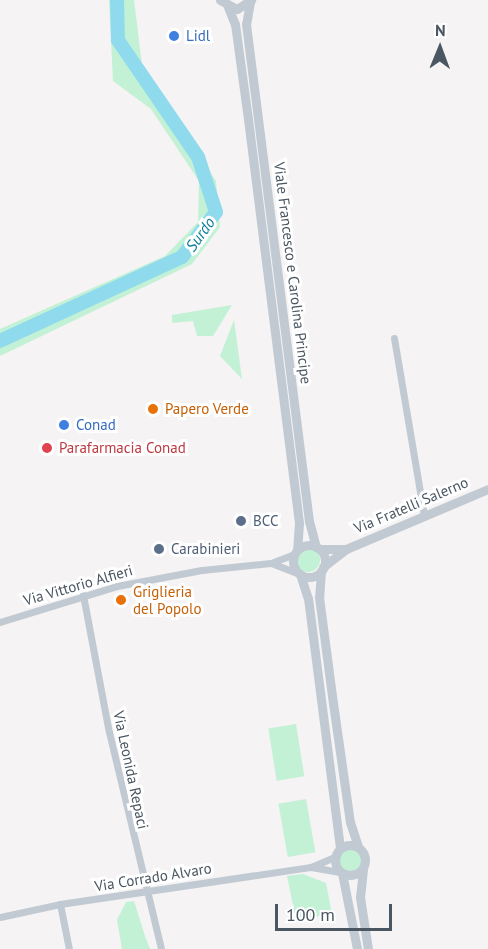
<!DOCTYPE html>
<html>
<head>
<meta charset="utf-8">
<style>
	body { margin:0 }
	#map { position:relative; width:488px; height:949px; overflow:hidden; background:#f5f3f3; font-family:"PT Sans",sans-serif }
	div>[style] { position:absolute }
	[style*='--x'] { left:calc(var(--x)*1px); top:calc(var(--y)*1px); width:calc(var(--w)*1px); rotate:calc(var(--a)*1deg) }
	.green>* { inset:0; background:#c3f1d5; transform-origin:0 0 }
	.round { border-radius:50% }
	.river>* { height:14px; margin:-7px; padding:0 7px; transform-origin:7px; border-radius:7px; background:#90daee }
	.minor>* { height:7px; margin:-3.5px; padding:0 3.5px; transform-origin:3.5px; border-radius:3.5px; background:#c1cad2 }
	.tertiary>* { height:9px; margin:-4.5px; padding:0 4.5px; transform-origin:4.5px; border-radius:4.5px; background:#c1cad2 }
	.tertiary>.ring { margin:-4.5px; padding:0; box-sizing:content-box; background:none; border:9px solid #c1cad2; border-radius:50% }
	.dots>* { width:16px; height:16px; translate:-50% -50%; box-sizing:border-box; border:3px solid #fff; border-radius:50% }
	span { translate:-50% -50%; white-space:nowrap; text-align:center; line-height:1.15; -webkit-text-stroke:6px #fff; paint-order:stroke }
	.shop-label { font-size:15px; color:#366cbe }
	.left { translate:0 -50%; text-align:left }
	.street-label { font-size:15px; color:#4a5661 }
	.food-label { font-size:15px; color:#c56008 }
	.health-label { font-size:15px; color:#be3a42 }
	.service-label { font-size:15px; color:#4e5e75 }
	.water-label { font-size:16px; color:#0c7c9b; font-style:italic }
	.north { position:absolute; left:410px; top:18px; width:60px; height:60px; -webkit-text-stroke:4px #fff; paint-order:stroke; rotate:1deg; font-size:16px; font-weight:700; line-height:24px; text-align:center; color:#4a5661 }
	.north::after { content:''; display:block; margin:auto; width:21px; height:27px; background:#4a5661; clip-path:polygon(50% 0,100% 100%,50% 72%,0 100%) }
	.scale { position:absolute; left:275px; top:904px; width:117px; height:27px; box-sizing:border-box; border:3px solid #4a5661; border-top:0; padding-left:8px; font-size:18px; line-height:21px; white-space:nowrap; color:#4a5661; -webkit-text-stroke:4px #fff; paint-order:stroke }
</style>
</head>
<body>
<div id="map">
	<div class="green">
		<div style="clip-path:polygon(109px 0,134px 0,142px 65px,216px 181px,220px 227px,192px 264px,0 356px,0 329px,165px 256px,198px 222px,199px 181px,151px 109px,113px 81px)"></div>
		<div style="clip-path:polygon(232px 305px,213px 336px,197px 336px,193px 321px,172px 323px,172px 315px)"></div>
		<div style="clip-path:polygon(234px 320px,242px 379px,220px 356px)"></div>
		<div class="round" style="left:296px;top:548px;width:24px;height:24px"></div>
		<div style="left:296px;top:724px;width:53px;height:28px;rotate:81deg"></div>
		<div style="left:306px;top:799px;width:54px;height:28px;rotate:80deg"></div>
		<div class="round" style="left:338px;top:849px;width:24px;height:24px"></div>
		<div style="clip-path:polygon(303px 874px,326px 883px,332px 914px,296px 920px,287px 876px)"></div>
		<div style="clip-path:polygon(134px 901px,145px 936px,150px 949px,122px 949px,117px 920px,126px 902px)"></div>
	</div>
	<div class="river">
		<div style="--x:0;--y:341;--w:200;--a:-24.8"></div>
		<div style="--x:182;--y:257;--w:56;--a:-52.9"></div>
		<div style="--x:216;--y:212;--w:58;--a:-108.1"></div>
		<div style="--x:198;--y:157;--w:142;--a:-124.4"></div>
		<div style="--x:118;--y:40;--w:40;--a:-91.4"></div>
	</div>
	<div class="minor">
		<div style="--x:394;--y:338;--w:180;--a:80.4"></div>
		<div style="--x:271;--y:563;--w:31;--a:21"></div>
		<div style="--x:83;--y:595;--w:139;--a:79.3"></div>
		<div style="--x:109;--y:732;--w:223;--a:76.5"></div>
		<div style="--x:0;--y:622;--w:122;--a:-17.1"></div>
		<div style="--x:117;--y:586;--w:86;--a:-10.7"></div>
		<div style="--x:202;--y:570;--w:69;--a:-5.8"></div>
		<div style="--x:271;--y:563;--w:25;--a:-21"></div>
		<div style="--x:311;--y:867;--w:29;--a:10"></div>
		<div style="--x:60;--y:904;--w:46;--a:78.7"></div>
		<div style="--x:0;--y:917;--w:61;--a:-12.2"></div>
		<div style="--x:60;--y:904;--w:254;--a:-8.4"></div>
		<div style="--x:311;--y:867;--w:26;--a:-23"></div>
	</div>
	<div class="tertiary">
		<div style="--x:220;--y:0;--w:19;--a:28"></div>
		<div style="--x:237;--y:9;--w:17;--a:-33"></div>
		<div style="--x:250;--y:2;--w:22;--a:100"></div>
		<div style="--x:246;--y:24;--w:501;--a:82.78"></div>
		<div style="--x:309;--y:521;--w:27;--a:75"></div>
		<div style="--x:228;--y:7;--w:18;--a:68"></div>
		<div style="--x:235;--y:24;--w:96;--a:82.2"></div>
		<div style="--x:248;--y:119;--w:407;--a:82.8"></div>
		<div style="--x:299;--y:523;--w:27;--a:94"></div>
		<div class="ring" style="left:293px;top:545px;width:23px;height:23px"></div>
		<div style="--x:320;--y:549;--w:26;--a:0"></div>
		<div style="--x:323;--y:567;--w:29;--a:-38"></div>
		<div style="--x:346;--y:549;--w:154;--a:-22.9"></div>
		<div style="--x:321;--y:571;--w:26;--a:94"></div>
		<div style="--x:319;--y:597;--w:107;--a:82.5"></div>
		<div style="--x:333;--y:703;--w:120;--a:81.9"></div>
		<div style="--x:350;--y:822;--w:26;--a:72"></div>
		<div style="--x:300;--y:574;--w:25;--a:72"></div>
		<div style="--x:308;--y:598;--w:252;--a:82.7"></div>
		<div class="ring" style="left:335px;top:845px;width:21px;height:21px"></div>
		<div style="--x:363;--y:869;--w:28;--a:96"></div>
		<div style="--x:360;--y:897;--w:53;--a:81.3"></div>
		<div style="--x:342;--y:873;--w:77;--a:78.8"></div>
	</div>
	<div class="dots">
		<div style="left:174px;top:36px;background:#3f7fe0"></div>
		<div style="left:153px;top:409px;background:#e8710a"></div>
		<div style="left:64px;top:425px;background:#3f7fe0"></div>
		<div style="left:47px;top:448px;background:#e0444e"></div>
		<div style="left:241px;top:521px;background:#5c6f8a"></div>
		<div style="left:159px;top:549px;background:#5c6f8a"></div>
		<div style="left:121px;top:600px;background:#e8710a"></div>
	</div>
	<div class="shop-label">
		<span class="left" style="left:186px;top:36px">Lidl</span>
		<span class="left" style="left:76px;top:425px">Conad</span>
	</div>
	<div class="street-label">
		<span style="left:293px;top:273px;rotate:83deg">Viale Francesco e Carolina Principe</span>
		<span style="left:411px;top:505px;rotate:-23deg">Via Fratelli Salerno</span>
		<span style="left:78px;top:585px;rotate:-16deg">Via Vittorio Alfieri</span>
		<span style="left:131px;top:770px;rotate:78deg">Via Leonida Repaci</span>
		<span style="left:153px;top:877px;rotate:-9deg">Via Corrado Alvaro</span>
	</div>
	<div class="food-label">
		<span class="left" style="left:165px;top:409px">Papero Verde</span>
		<span class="left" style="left:133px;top:600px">Griglieria<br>del Popolo</span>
	</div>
	<div class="health-label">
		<span class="left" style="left:59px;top:448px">Parafarmacia Conad</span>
	</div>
	<div class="service-label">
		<span class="left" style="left:253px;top:521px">BCC</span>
		<span class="left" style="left:171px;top:549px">Carabinieri</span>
	</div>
	<div class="water-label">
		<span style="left:200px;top:234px;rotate:-54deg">Surdo</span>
	</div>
	<div class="north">N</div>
	<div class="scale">100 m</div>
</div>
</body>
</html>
